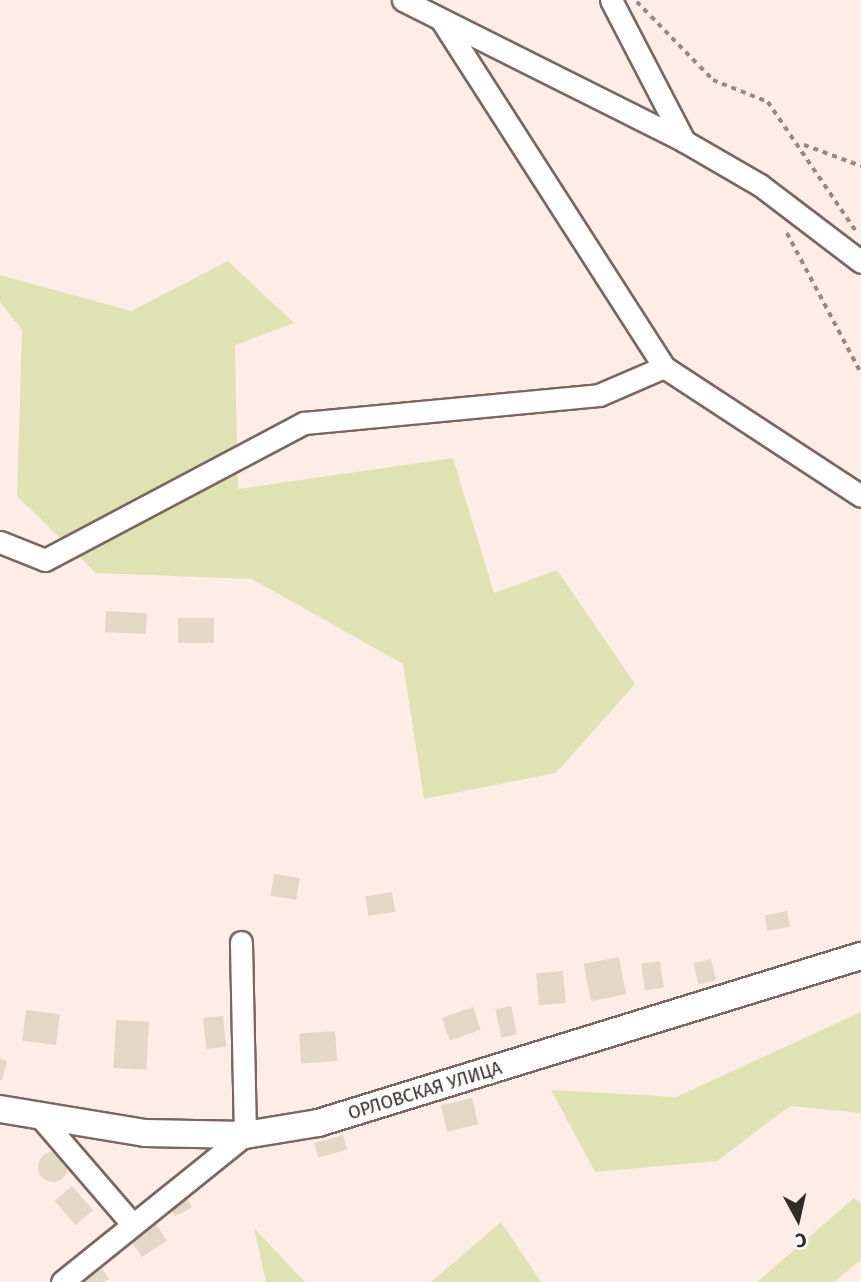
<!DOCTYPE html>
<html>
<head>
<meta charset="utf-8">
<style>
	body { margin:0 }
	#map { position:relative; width:861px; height:1282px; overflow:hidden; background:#feede6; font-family:"Fira Sans",sans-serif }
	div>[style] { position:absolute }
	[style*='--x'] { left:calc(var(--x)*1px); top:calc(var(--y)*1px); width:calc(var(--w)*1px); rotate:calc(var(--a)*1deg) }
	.green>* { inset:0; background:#dfe3b4 }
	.building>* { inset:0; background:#e3d8c7; transform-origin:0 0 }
	.round { border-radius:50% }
	.path>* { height:3.5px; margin-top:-1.75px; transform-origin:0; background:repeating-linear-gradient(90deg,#948883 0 5px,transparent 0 10px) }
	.roads { filter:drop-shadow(2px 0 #7a6860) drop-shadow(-2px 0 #7a6860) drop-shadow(0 2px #7a6860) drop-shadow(0 -2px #7a6860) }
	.minor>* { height:21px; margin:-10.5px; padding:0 10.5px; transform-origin:10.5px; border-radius:10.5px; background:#fff }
	.major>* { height:26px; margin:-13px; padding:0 13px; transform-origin:13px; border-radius:13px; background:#fff }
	span { translate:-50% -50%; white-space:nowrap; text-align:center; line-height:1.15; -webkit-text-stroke:7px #fff; paint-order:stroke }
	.street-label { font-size:18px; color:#322a27 }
	.north { position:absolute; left:763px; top:1184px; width:70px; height:70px; -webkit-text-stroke:5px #fff; paint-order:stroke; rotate:172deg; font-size:19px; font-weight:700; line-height:28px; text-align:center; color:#322a27 }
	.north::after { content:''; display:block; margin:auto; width:24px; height:32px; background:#322a27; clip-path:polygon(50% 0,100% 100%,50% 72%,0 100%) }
</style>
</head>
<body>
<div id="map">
	<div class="green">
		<div style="clip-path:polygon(228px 261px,294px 323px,235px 345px,238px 489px,453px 458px,494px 593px,557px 570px,635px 684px,556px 773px,424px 799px,403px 664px,252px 579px,96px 573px,17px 496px,22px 330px,0 302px,0 275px,131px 311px)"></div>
		<div style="clip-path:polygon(861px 1012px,861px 1113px,790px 1106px,717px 1161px,595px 1172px,551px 1090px,676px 1097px)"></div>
		<div style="clip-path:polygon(854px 1198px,861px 1203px,861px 1260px,834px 1282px,757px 1282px)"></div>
		<div style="clip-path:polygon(501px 1222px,541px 1282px,431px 1282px)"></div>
		<div style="clip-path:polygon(254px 1228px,305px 1282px,266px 1282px)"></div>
	</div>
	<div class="building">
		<div style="left:106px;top:611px;width:41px;height:21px;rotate:3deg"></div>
		<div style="left:178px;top:618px;width:36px;height:25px"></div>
		<div style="left:274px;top:874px;width:26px;height:22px;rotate:9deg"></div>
		<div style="left:392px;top:892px;width:20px;height:27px;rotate:81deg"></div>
		<div style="left:787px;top:911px;width:16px;height:23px;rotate:79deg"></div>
		<div style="left:619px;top:957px;width:38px;height:36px;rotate:79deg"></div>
		<div style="left:711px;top:959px;width:22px;height:18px;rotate:77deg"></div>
		<div style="left:660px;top:961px;width:27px;height:19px;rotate:82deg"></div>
		<div style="left:563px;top:971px;width:32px;height:27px;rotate:85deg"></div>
		<div style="left:511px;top:1006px;width:29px;height:16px;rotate:78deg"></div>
		<div style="left:473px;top:1007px;width:24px;height:33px;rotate:71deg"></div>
		<div style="left:26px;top:1010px;width:34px;height:31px;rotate:7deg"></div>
		<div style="left:223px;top:1016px;width:31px;height:20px;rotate:84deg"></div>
		<div style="left:116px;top:1020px;width:33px;height:48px;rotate:3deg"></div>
		<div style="left:335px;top:1031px;width:30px;height:36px;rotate:86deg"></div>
		<div style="clip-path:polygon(0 1059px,7px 1061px,2px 1080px,0 1080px)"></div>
		<div style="left:472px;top:1098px;width:27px;height:32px;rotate:77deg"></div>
		<div style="left:343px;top:1135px;width:15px;height:30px;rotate:74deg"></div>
		<div class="round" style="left:38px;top:1152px;width:30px;height:30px"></div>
		<div style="left:72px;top:1186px;width:32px;height:23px;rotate:49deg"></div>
		<div style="left:186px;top:1196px;width:13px;height:19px;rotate:63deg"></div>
		<div style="left:156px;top:1224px;width:20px;height:30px;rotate:57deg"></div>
		<div style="clip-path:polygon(100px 1266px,109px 1279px,104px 1282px,67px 1282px)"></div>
	</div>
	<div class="path">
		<div style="--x:637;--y:2;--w:109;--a:45.7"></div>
		<div style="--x:713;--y:80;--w:59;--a:21.8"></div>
		<div style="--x:768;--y:102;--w:156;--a:55.7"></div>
		<div style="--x:804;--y:145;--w:61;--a:20.2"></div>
		<div style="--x:787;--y:233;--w:158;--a:62.1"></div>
	</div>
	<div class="roads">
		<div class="minor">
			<div style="--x:403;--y:0;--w:314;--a:26.6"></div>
			<div style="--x:684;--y:141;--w:88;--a:30.1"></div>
			<div style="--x:760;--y:185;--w:127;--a:37.3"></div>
			<div style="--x:611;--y:0;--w:159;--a:62.6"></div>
			<div style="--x:442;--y:21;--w:411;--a:57.3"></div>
			<div style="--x:0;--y:542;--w:48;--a:21.8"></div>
			<div style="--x:45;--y:560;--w:293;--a:-27.9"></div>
			<div style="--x:304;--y:423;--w:296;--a:-5.4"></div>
			<div style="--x:599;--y:395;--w:71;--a:-23.3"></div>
			<div style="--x:664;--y:367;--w:235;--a:33.2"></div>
			<div style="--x:41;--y:1118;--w:141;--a:49.3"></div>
			<div style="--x:62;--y:1282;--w:235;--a:-38.8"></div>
			<div style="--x:245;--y:1135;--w:193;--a:-91.2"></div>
		</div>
		<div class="major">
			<div style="--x:0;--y:1109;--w:147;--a:9.4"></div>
			<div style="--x:145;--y:1133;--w:100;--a:1.1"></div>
			<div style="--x:245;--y:1135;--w:74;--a:-9.3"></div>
			<div style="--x:318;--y:1123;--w:568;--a:-17.1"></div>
		</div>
	</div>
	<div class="street-label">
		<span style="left:425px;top:1091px;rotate:-17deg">ОРЛОВСКАЯ УЛИЦА</span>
	</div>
	<div class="north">С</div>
</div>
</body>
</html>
